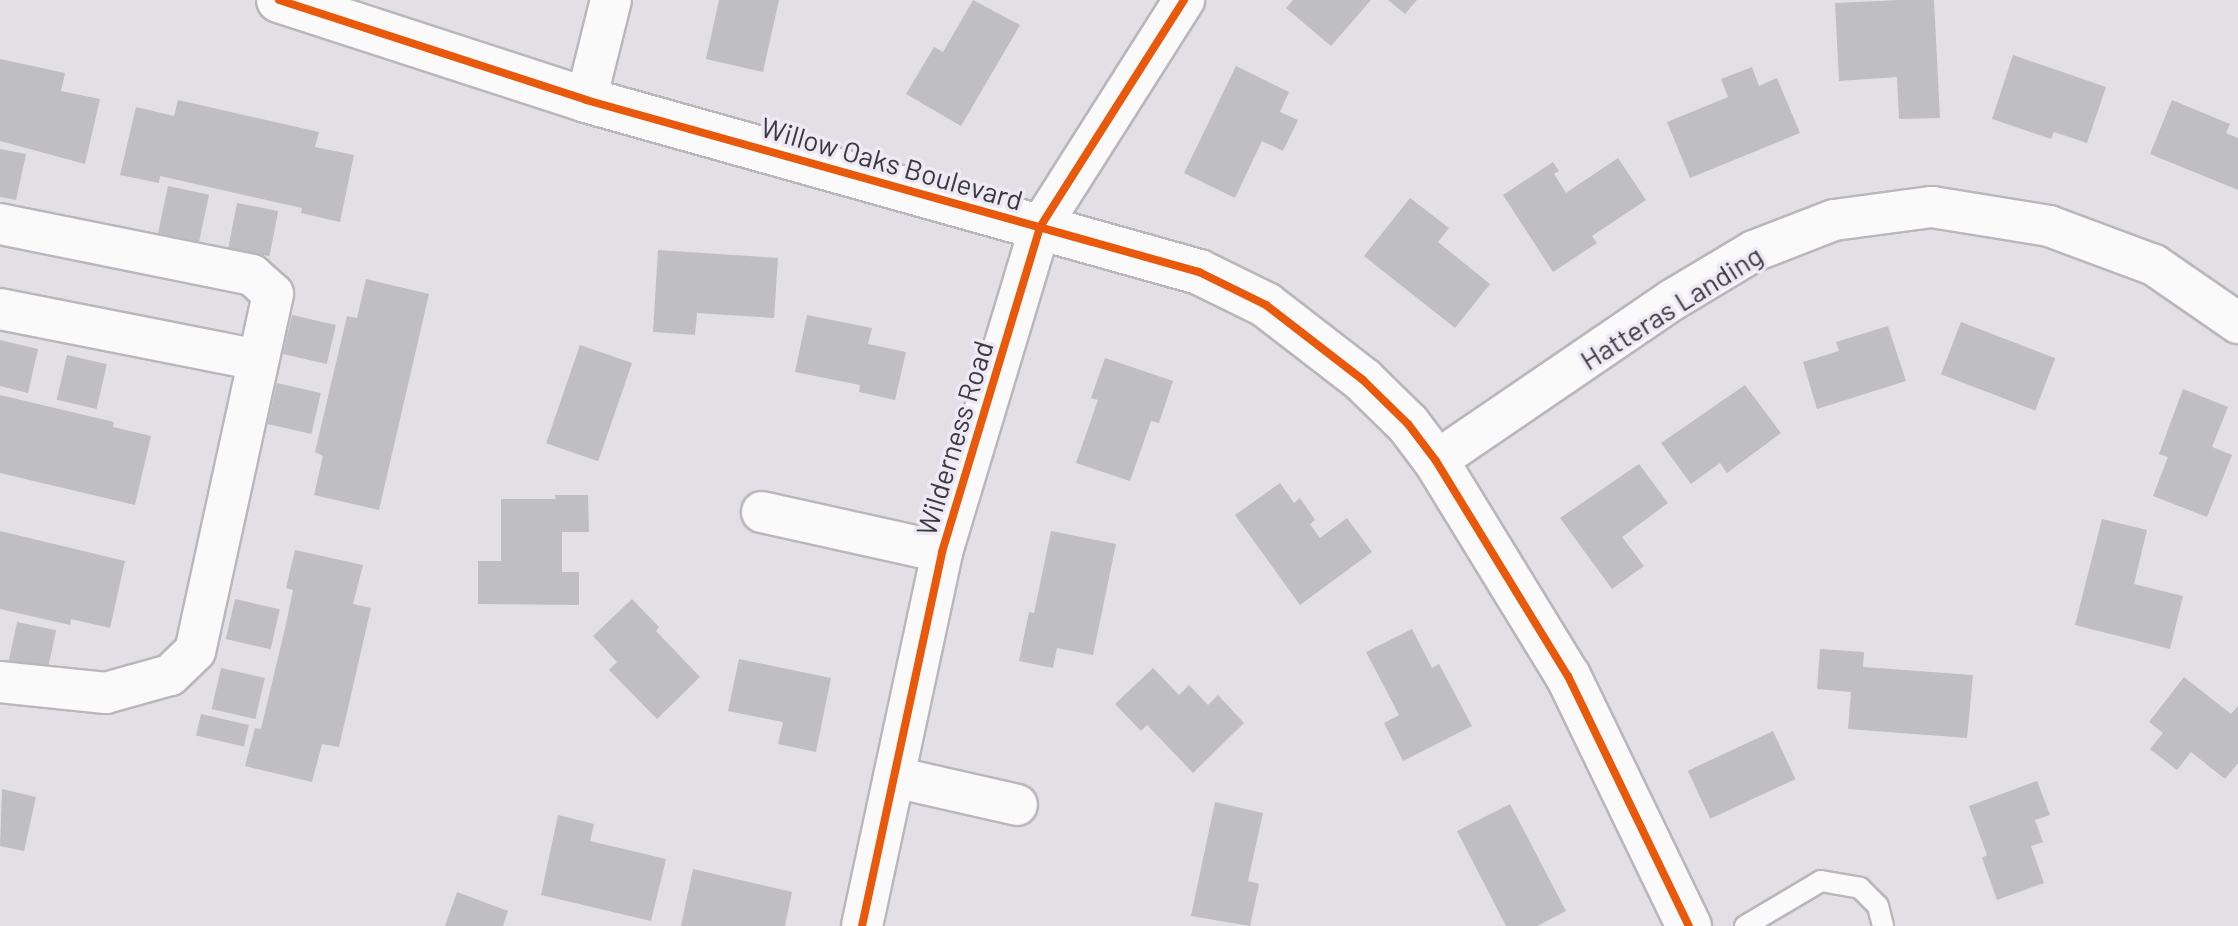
<!DOCTYPE html>
<html>
<head>
<meta charset="utf-8">
<style>
	body { margin:0 }
	#map { position:relative; width:2238px; height:926px; overflow:hidden; background:#e2e0e5; font-family:Barlow,sans-serif }
	div>[style] { position:absolute }
	[style*='--x'] { left:calc(var(--x)*1px); top:calc(var(--y)*1px); width:calc(var(--w)*1px); rotate:calc(var(--a)*1deg) }
	.building>* { inset:0; background:#bfbec2; transform-origin:0 0 }
	.roads { filter:drop-shadow(2px 0 #b9b7bb) drop-shadow(-2px 0 #b9b7bb) drop-shadow(0 2px #b9b7bb) drop-shadow(0 -2px #b9b7bb) }
	.lane>* { height:20px; margin:-10px; padding:0 10px; transform-origin:10px; border-radius:10px; background:#fbfafb }
	.street>* { height:40px; margin:-20px; padding:0 20px; transform-origin:20px; border-radius:20px; background:#fbfafb }
	.secondary>* { height:44px; margin:-22px; padding:0 22px; transform-origin:22px; border-radius:22px; background:#fbfafb }
	.cycleway>* { height:8px; margin:-4px; padding:0 4px; transform-origin:4px; border-radius:4px; background:#e8590c }
	span { translate:-50% -50%; white-space:nowrap; text-align:center; line-height:1.15; -webkit-text-stroke:7px #eeeaf5; paint-order:stroke }
	.street-label { font-size:28px; color:#3b3a3e }
</style>
</head>
<body>
<div id="map">
	<div class="building">
		<div style="clip-path:polygon(719px 0,779px 0,763px 72px,706px 59px)"></div>
		<div style="clip-path:polygon(973px 0,1020px 25px,961px 126px,906px 94px,934px 47px,943px 52px)"></div>
		<div style="clip-path:polygon(1293px 0,1371px 0,1331px 46px,1286px 8px)"></div>
		<div style="clip-path:polygon(1388px 0,1417px 0,1405px 14px)"></div>
		<div style="clip-path:polygon(1899px 0,1934px 0,1940px 118px,1899px 119px,1897px 77px,1839px 81px,1835px 3px)"></div>
		<div style="clip-path:polygon(2013px 55px,2106px 87px,2087px 143px,2054px 132px,2051px 139px,1992px 119px)"></div>
		<div style="clip-path:polygon(0 59px,65px 73px,61px 91px,100px 99px,85px 164px,0 141px)"></div>
		<div style="clip-path:polygon(1236px 66px,1289px 92px,1280px 112px,1298px 120px,1283px 151px,1262px 141px,1235px 198px,1184px 173px)"></div>
		<div style="clip-path:polygon(1752px 67px,1759px 86px,1777px 78px,1800px 133px,1690px 178px,1667px 122px,1728px 97px,1721px 79px)"></div>
		<div style="clip-path:polygon(178px 100px,319px 132px,315px 147px,354px 155px,340px 222px,301px 213px,302px 208px,160px 176px,159px 183px,120px 175px,136px 107px,174px 116px)"></div>
		<div style="clip-path:polygon(2172px 100px,2230px 124px,2226px 133px,2238px 138px,2238px 190px,2150px 154px)"></div>
		<div style="clip-path:polygon(0 149px,26px 154px,16px 200px,0 197px)"></div>
		<div style="clip-path:polygon(1618px 158px,1646px 200px,1592px 236px,1597px 243px,1553px 272px,1503px 195px,1553px 162px,1559px 171px,1554px 174px,1566px 193px)"></div>
		<div style="left:168px;top:186px;width:42px;height:48px;rotate:12deg"></div>
		<div style="clip-path:polygon(1410px 198px,1449px 228px,1438px 242px,1490px 284px,1455px 328px,1364px 256px)"></div>
		<div style="left:237px;top:203px;width:42px;height:46px;rotate:11deg"></div>
		<div style="clip-path:polygon(658px 250px,778px 258px,774px 318px,697px 313px,695px 335px,653px 332px)"></div>
		<div style="clip-path:polygon(366px 279px,429px 294px,379px 510px,314px 495px,323px 456px,315px 452px,347px 316px,357px 318px)"></div>
		<div style="left:292px;top:315px;width:45px;height:40px;rotate:13deg"></div>
		<div style="clip-path:polygon(807px 315px,872px 328px,868px 344px,906px 352px,895px 400px,859px 392px,860px 385px,795px 372px)"></div>
		<div style="left:1961px;top:322px;width:101px;height:56px;rotate:21deg"></div>
		<div style="clip-path:polygon(1888px 326px,1906px 381px,1817px 409px,1803px 362px,1839px 351px,1836px 342px)"></div>
		<div style="clip-path:polygon(0 340px,38px 349px,28px 393px,0 386px)"></div>
		<div style="left:580px;top:345px;width:55px;height:104px;rotate:19deg"></div>
		<div style="left:67px;top:355px;width:41px;height:46px;rotate:13deg"></div>
		<div style="clip-path:polygon(1105px 358px,1173px 381px,1159px 423px,1151px 421px,1130px 481px,1076px 463px,1098px 400px,1091px 398px)"></div>
		<div style="left:277px;top:383px;width:45px;height:42px;rotate:13deg"></div>
		<div style="clip-path:polygon(1745px 385px,1781px 433px,1727px 473px,1720px 463px,1691px 484px,1661px 443px)"></div>
		<div style="clip-path:polygon(2183px 389px,2228px 407px,2212px 447px,2232px 455px,2207px 517px,2153px 496px,2168px 457px,2159px 454px)"></div>
		<div style="clip-path:polygon(0 395px,114px 422px,113px 427px,151px 436px,135px 505px,0 473px)"></div>
		<div style="clip-path:polygon(1639px 464px,1668px 503px,1622px 537px,1644px 566px,1612px 589px,1560px 518px)"></div>
		<div style="clip-path:polygon(1280px 483px,1294px 503px,1300px 498px,1315px 520px,1310px 524px,1320px 538px,1347px 518px,1372px 552px,1300px 605px,1235px 515px)"></div>
		<div style="clip-path:polygon(555px 495px,588px 495px,589px 532px,562px 532px,562px 572px,579px 572px,579px 605px,478px 604px,478px 561px,501px 561px,501px 499px,556px 499px)"></div>
		<div style="clip-path:polygon(2102px 519px,2147px 530px,2134px 584px,2183px 596px,2170px 649px,2075px 625px)"></div>
		<div style="clip-path:polygon(0 531px,125px 561px,110px 628px,71px 619px,70px 625px,0 609px)"></div>
		<div style="clip-path:polygon(1051px 531px,1116px 544px,1093px 655px,1057px 648px,1053px 668px,1019px 661px,1029px 612px,1034px 613px)"></div>
		<div style="clip-path:polygon(295px 550px,363px 565px,353px 604px,371px 608px,339px 747px,322px 744px,312px 782px,245px 766px,255px 728px,261px 729px,286px 624px,293px 590px,286px 588px)"></div>
		<div style="left:235px;top:599px;width:46px;height:41px;rotate:13deg"></div>
		<div style="clip-path:polygon(632px 599px,659px 627px,656px 631px,700px 677px,657px 719px,609px 670px,617px 662px,593px 636px)"></div>
		<div style="left:17px;top:622px;width:40px;height:46px;rotate:12deg"></div>
		<div style="clip-path:polygon(1412px 629px,1432px 668px,1439px 664px,1472px 726px,1403px 761px,1384px 723px,1399px 715px,1366px 652px)"></div>
		<div style="clip-path:polygon(1820px 649px,1864px 652px,1863px 667px,1973px 675px,1967px 738px,1848px 729px,1851px 692px,1817px 689px)"></div>
		<div style="clip-path:polygon(739px 659px,831px 678px,816px 752px,778px 744px,783px 722px,728px 711px)"></div>
		<div style="left:221px;top:668px;width:45px;height:42px;rotate:13deg"></div>
		<div style="clip-path:polygon(1153px 668px,1179px 695px,1189px 685px,1208px 705px,1218px 695px,1244px 723px,1193px 773px,1147px 725px,1141px 731px,1115px 704px)"></div>
		<div style="clip-path:polygon(2184px 677px,2231px 714px,2238px 706px,2238px 763px,2225px 779px,2191px 752px,2177px 770px,2150px 749px,2163px 733px,2149px 722px)"></div>
		<div style="left:201px;top:714px;width:49px;height:22px;rotate:13deg"></div>
		<div style="left:1773px;top:731px;width:53px;height:94px;rotate:65deg"></div>
		<div style="clip-path:polygon(2037px 781px,2050px 815px,2035px 820px,2043px 842px,2031px 846px,2044px 883px,1997px 900px,1982px 858px,1987px 855px,1969px 806px)"></div>
		<div style="clip-path:polygon(2px 789px,36px 797px,24px 851px,0 846px)"></div>
		<div style="clip-path:polygon(1215px 802px,1263px 813px,1248px 881px,1259px 884px,1250px 926px,1191px 916px)"></div>
		<div style="clip-path:polygon(1510px 804px,1566px 911px,1537px 926px,1506px 926px,1457px 831px)"></div>
		<div style="clip-path:polygon(558px 815px,594px 824px,590px 841px,666px 859px,651px 921px,541px 895px)"></div>
		<div style="clip-path:polygon(693px 869px,792px 892px,785px 926px,681px 926px)"></div>
		<div style="clip-path:polygon(457px 892px,508px 911px,503px 926px,445px 926px)"></div>
	</div>
	<div class="roads">
		<div class="lane">
			<div style="--x:1745;--y:926;--w:88;--a:-30.6"></div>
			<div style="--x:1821;--y:881;--w:40;--a:10"></div>
			<div style="--x:1860;--y:888;--w:25;--a:45"></div>
			<div style="--x:1878;--y:906;--w:21;--a:76"></div>
		</div>
		<div class="street">
			<div style="--x:586;--y:100;--w:103;--a:-76"></div>
			<div style="--x:0;--y:224;--w:257;--a:11.4"></div>
			<div style="--x:252;--y:275;--w:28;--a:42"></div>
			<div style="--x:273;--y:294;--w:365;--a:102.3"></div>
			<div style="--x:195;--y:651;--w:35;--a:136"></div>
			<div style="--x:170;--y:675;--w:66;--a:164.3"></div>
			<div style="--x:106;--y:693;--w:107;--a:-174.1"></div>
			<div style="--x:0;--y:309;--w:263;--a:11.2"></div>
			<div style="--x:1436;--y:461;--w:286;--a:-34.3"></div>
			<div style="--x:1672;--y:300;--w:96;--a:-30.9"></div>
			<div style="--x:1754;--y:251;--w:86;--a:-21.2"></div>
			<div style="--x:1834;--y:220;--w:99;--a:-7.6"></div>
			<div style="--x:1932;--y:207;--w:119;--a:9.2"></div>
			<div style="--x:2049;--y:226;--w:112;--a:20.4"></div>
			<div style="--x:2154;--y:265;--w:102;--a:34.6"></div>
			<div style="--x:762;--y:512;--w:184;--a:12.5"></div>
			<div style="--x:894;--y:777;--w:126;--a:12.8"></div>
			<div style="--x:862;--y:926;--w:382;--a:-77.9"></div>
			<div style="--x:942;--y:552;--w:339;--a:-73.2"></div>
			<div style="--x:1040;--y:227;--w:269;--a:-57.6"></div>
		</div>
		<div class="secondary">
			<div style="--x:279;--y:0;--w:323;--a:18"></div>
			<div style="--x:586;--y:100;--w:637;--a:15.67"></div>
			<div style="--x:1199;--y:272;--w:75;--a:26.2"></div>
			<div style="--x:1266;--y:305;--w:123;--a:37.7"></div>
			<div style="--x:1363;--y:380;--w:63;--a:44.4"></div>
			<div style="--x:1408;--y:424;--w:46;--a:52.9"></div>
			<div style="--x:1436;--y:461;--w:252;--a:58.5"></div>
			<div style="--x:1568;--y:676;--w:278;--a:64.2"></div>
		</div>
	</div>
	<div class="cycleway">
		<div style="--x:279;--y:0;--w:323;--a:18"></div>
		<div style="--x:586;--y:100;--w:637;--a:15.67"></div>
		<div style="--x:1199;--y:272;--w:75;--a:26.2"></div>
		<div style="--x:1266;--y:305;--w:123;--a:37.7"></div>
		<div style="--x:1363;--y:380;--w:63;--a:44.4"></div>
		<div style="--x:1408;--y:424;--w:46;--a:52.9"></div>
		<div style="--x:1436;--y:461;--w:252;--a:58.5"></div>
		<div style="--x:1568;--y:676;--w:278;--a:64.2"></div>
		<div style="--x:862;--y:926;--w:382;--a:-77.9"></div>
		<div style="--x:942;--y:552;--w:339;--a:-73.2"></div>
		<div style="--x:1040;--y:227;--w:269;--a:-57.6"></div>
	</div>
	<div class="street-label">
		<span style="left:892px;top:163px;rotate:16deg">Willow Oaks Boulevard</span>
		<span style="left:1671px;top:307px;rotate:-32deg">Hatteras Landing</span>
		<span style="left:954px;top:438px;rotate:-73deg">Wilderness Road</span>
	</div>
</div>
</body>
</html>
